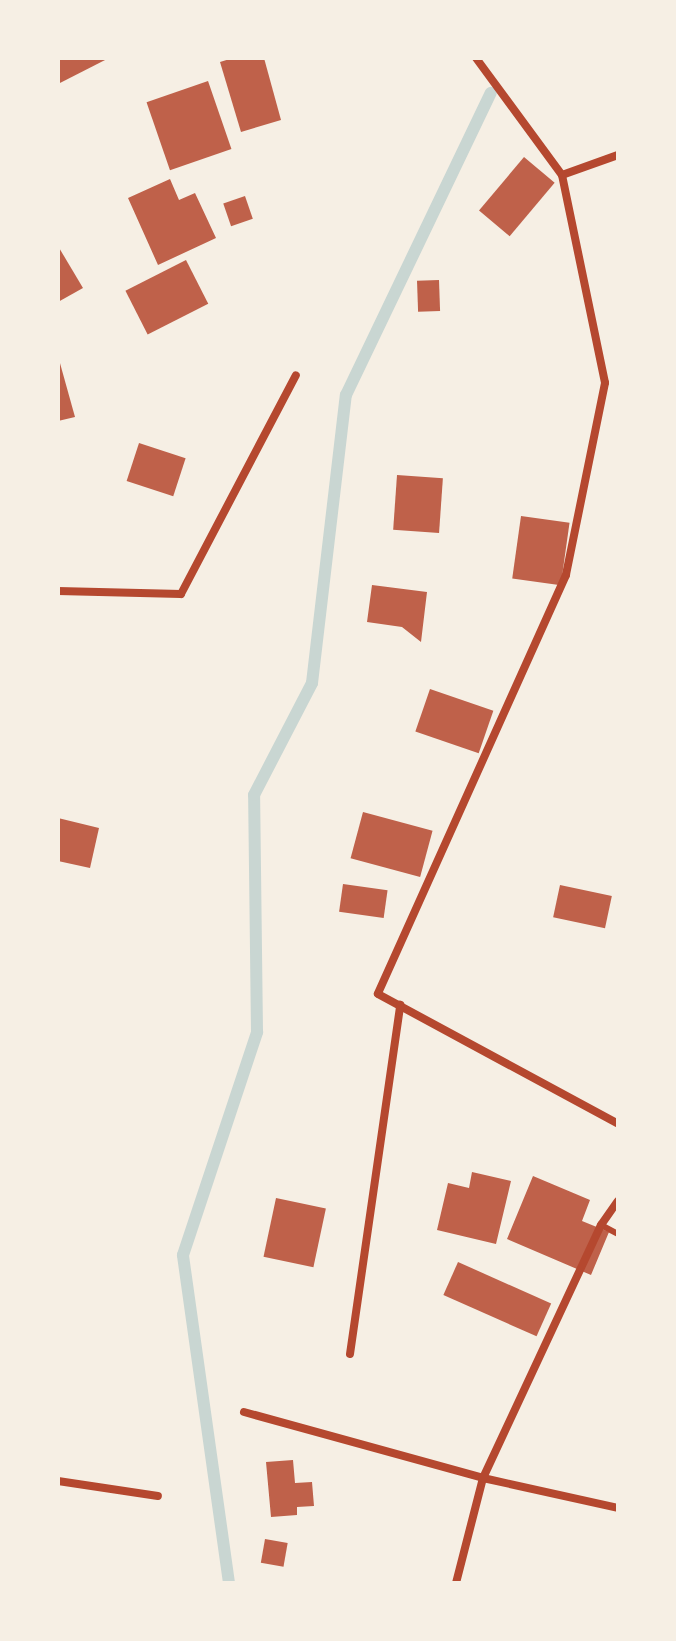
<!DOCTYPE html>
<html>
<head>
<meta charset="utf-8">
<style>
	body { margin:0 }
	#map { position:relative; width:676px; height:1641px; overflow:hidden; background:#f6efe4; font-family:"Public Sans",sans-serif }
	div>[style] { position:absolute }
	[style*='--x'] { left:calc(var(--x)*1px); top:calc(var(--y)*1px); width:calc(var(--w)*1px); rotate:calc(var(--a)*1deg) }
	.stream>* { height:12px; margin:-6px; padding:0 6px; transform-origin:6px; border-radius:6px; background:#c9d6d2 }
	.building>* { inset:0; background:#bf614a; transform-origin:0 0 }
	.service>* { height:6px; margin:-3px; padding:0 3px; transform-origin:3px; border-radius:3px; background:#b5482f }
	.minor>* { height:8px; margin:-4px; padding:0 4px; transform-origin:4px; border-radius:4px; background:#b5482f }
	span { translate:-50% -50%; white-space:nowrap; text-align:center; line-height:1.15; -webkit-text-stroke:8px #f6efe4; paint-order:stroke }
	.frame { position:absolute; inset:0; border:60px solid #f6efe4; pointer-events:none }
</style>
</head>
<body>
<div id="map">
	<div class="stream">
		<div style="--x:229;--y:1583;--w:331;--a:-98"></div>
		<div style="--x:183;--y:1255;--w:235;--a:-71.6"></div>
		<div style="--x:257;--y:1032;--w:237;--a:-90.7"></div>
		<div style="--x:254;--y:795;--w:126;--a:-62.6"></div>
		<div style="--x:312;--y:683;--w:290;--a:-83.3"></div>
		<div style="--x:346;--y:395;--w:335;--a:-64.4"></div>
	</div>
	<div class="building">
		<div style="clip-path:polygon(58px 58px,109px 58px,58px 84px)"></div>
		<div style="clip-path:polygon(233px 58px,264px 58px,281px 120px,241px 132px,220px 62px)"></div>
		<div style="left:208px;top:81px;width:72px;height:65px;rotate:71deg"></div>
		<div style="left:524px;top:157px;width:40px;height:70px;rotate:40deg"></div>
		<div style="clip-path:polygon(170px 179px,179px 200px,195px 193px,216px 238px,158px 265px,128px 198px)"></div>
		<div style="left:245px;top:196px;width:24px;height:23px;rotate:71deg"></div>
		<div style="clip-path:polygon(58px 246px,83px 288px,58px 302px)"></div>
		<div style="left:186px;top:260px;width:49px;height:68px;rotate:63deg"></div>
		<div style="left:439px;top:280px;width:31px;height:22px;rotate:88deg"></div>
		<div style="clip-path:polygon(58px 356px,75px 417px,58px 421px)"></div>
		<div style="left:139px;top:443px;width:49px;height:40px;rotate:18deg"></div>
		<div style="left:397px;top:475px;width:46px;height:55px;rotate:4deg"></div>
		<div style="left:521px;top:516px;width:49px;height:63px;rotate:8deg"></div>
		<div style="clip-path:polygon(372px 585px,427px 592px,421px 642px,402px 627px,367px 622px)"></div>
		<div style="left:430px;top:689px;width:67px;height:45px;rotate:19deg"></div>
		<div style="left:363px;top:812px;width:72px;height:48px;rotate:15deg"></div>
		<div style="clip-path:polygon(58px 818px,99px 828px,90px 868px,58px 861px)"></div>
		<div style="left:343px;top:884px;width:45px;height:28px;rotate:8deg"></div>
		<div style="left:560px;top:885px;width:53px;height:33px;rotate:12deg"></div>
		<div style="clip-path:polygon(472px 1172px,511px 1181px,496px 1244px,437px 1230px,448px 1183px,469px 1188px)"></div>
		<div style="clip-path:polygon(533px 1176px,590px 1200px,582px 1221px,609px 1232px,591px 1275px,507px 1239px)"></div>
		<div style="left:276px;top:1198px;width:51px;height:60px;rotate:12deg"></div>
		<div style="left:458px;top:1262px;width:102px;height:36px;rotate:24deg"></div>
		<div style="clip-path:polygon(293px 1460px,295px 1483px,312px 1482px,314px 1506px,297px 1507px,297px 1515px,271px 1517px,266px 1462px)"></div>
		<div style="left:265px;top:1539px;width:23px;height:24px;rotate:10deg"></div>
	</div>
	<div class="service">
		<div style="--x:601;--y:1225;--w:19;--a:28"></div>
	</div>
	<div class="minor">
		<div style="--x:476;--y:58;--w:145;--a:53.7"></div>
		<div style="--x:562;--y:175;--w:212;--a:78.3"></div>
		<div style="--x:605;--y:383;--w:196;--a:101.5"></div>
		<div style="--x:566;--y:575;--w:459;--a:114.2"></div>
		<div style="--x:378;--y:994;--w:273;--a:28.4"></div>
		<div style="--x:562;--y:175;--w:59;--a:-19.7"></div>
		<div style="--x:58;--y:591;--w:123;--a:1.4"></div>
		<div style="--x:181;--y:594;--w:247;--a:-62.3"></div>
		<div style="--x:350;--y:1354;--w:353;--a:-81.8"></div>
		<div style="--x:244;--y:1412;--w:248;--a:15.4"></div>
		<div style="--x:483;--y:1478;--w:138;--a:12.5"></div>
		<div style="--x:58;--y:1481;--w:101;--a:8.5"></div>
		<div style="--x:456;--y:1583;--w:108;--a:-75.6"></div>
		<div style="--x:483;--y:1478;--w:279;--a:-65"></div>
		<div style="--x:601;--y:1225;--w:29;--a:-55"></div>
	</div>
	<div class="frame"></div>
</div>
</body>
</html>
